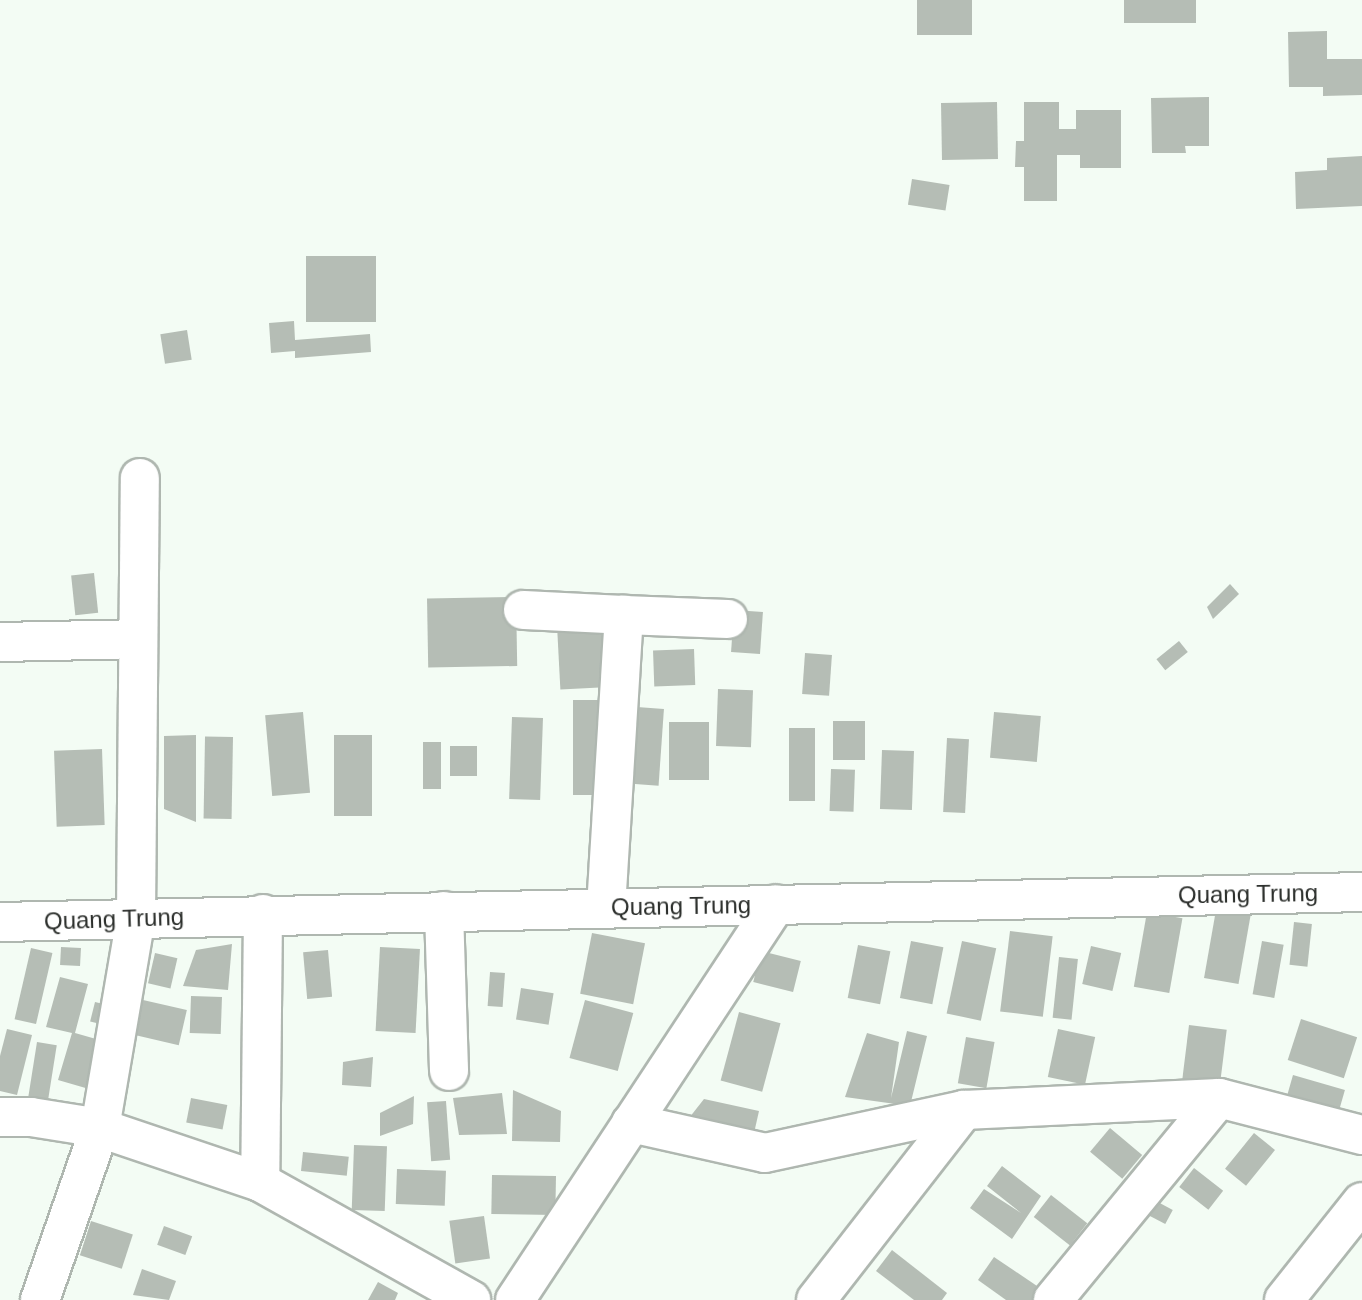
<!DOCTYPE html>
<html>
<head>
<meta charset="utf-8">
<style>
	body { margin:0 }
	#map { position:relative; width:1362px; height:1300px; overflow:hidden; background:#f3fcf4; font-family:Arial,sans-serif }
	div>[style] { position:absolute }
	[style*='--x'] { left:calc(var(--x)*1px); top:calc(var(--y)*1px); width:calc(var(--w)*1px); rotate:calc(var(--a)*1deg) }
	.building>* { inset:0; background:#b5bdb5; transform-origin:0 0 }
	.roads { filter:drop-shadow(2px 0 #afb7b0) drop-shadow(-2px 0 #afb7b0) drop-shadow(0 2px #afb7b0) drop-shadow(0 -2px #afb7b0) }
	.minor>* { height:38px; margin:-19px; padding:0 19px; transform-origin:19px; border-radius:19px; background:#fff }
	.major>* { height:38px; margin:-19px; padding:0 19px; transform-origin:19px; border-radius:19px; background:#fff }
	span { translate:-50% -50%; white-space:nowrap; text-align:center; line-height:1.15; -webkit-text-stroke:7px #fff; paint-order:stroke }
	.street-label { font-size:24px; color:#2c2f2c }
</style>
</head>
<body>
<div id="map">
	<div class="building">
		<div style="left:917px;top:0;width:55px;height:35px"></div>
		<div style="left:1124px;top:0;width:72px;height:23px"></div>
		<div style="clip-path:polygon(1327px 31px,1327px 59px,1362px 59px,1362px 95px,1323px 96px,1323px 87px,1289px 87px,1288px 32px)"></div>
		<div style="clip-path:polygon(1209px 97px,1209px 146px,1185px 146px,1186px 153px,1152px 153px,1151px 98px)"></div>
		<div style="left:997px;top:102px;width:57px;height:56px;rotate:89deg"></div>
		<div style="clip-path:polygon(1024px 102px,1059px 102px,1059px 129px,1076px 129px,1076px 110px,1121px 110px,1121px 168px,1080px 168px,1080px 155px,1057px 155px,1057px 201px,1024px 201px,1024px 167px,1015px 167px,1016px 141px,1024px 141px)"></div>
		<div style="clip-path:polygon(1362px 156px,1362px 206px,1296px 209px,1295px 172px,1327px 170px,1327px 158px)"></div>
		<div style="left:912px;top:179px;width:38px;height:26px;rotate:9deg"></div>
		<div style="left:376px;top:256px;width:66px;height:70px;rotate:90deg"></div>
		<div style="clip-path:polygon(294px 321px,295px 340px,370px 334px,371px 352px,295px 358px,295px 351px,271px 353px,269px 323px)"></div>
		<div style="left:187px;top:330px;width:30px;height:27px;rotate:81deg"></div>
		<div style="left:94px;top:573px;width:40px;height:23px;rotate:84deg"></div>
		<div style="clip-path:polygon(1230px 584px,1239px 594px,1213px 619px,1207px 607px)"></div>
		<div style="left:516px;top:597px;width:69px;height:89px;rotate:89deg"></div>
		<div style="left:734px;top:610px;width:29px;height:42px;rotate:4deg"></div>
		<div style="left:606px;top:624px;width:63px;height:49px;rotate:87deg"></div>
		<div style="left:1179px;top:641px;width:14px;height:29px;rotate:51deg"></div>
		<div style="left:694px;top:649px;width:36px;height:41px;rotate:88deg"></div>
		<div style="left:805px;top:653px;width:27px;height:41px;rotate:4deg"></div>
		<div style="left:718px;top:689px;width:35px;height:57px;rotate:2deg"></div>
		<div style="left:573px;top:700px;width:27px;height:95px"></div>
		<div style="left:637px;top:707px;width:27px;height:77px;rotate:4deg"></div>
		<div style="left:303px;top:712px;width:81px;height:38px;rotate:85deg"></div>
		<div style="left:994px;top:712px;width:47px;height:46px;rotate:5deg"></div>
		<div style="left:512px;top:717px;width:31px;height:82px;rotate:2deg"></div>
		<div style="left:833px;top:721px;width:32px;height:39px"></div>
		<div style="left:669px;top:722px;width:40px;height:58px"></div>
		<div style="left:789px;top:728px;width:26px;height:73px"></div>
		<div style="clip-path:polygon(196px 735px,196px 822px,164px 809px,164px 736px)"></div>
		<div style="left:334px;top:735px;width:38px;height:81px"></div>
		<div style="left:233px;top:737px;width:82px;height:28px;rotate:91deg"></div>
		<div style="left:947px;top:738px;width:22px;height:74px;rotate:3deg"></div>
		<div style="left:441px;top:742px;width:47px;height:18px;rotate:90deg"></div>
		<div style="left:450px;top:746px;width:27px;height:30px"></div>
		<div style="left:102px;top:749px;width:76px;height:48px;rotate:88deg"></div>
		<div style="left:882px;top:750px;width:32px;height:59px;rotate:2deg"></div>
		<div style="left:831px;top:769px;width:24px;height:42px;rotate:2deg"></div>
		<div style="left:1216px;top:910px;width:35px;height:69px;rotate:10deg"></div>
		<div style="left:1147px;top:912px;width:36px;height:76px;rotate:10deg"></div>
		<div style="left:1294px;top:922px;width:18px;height:43px;rotate:6deg"></div>
		<div style="left:1010px;top:931px;width:43px;height:81px;rotate:7deg"></div>
		<div style="left:592px;top:933px;width:54px;height:62px;rotate:11deg"></div>
		<div style="left:911px;top:941px;width:33px;height:58px;rotate:11deg"></div>
		<div style="left:962px;top:941px;width:35px;height:74px;rotate:12deg"></div>
		<div style="left:1262px;top:941px;width:22px;height:54px;rotate:10deg"></div>
		<div style="clip-path:polygon(232px 944px,228px 990px,183px 986px,196px 950px)"></div>
		<div style="left:858px;top:945px;width:33px;height:54px;rotate:11deg"></div>
		<div style="left:1091px;top:946px;width:31px;height:39px;rotate:13deg"></div>
		<div style="left:61px;top:947px;width:20px;height:18px;rotate:3deg"></div>
		<div style="left:380px;top:947px;width:40px;height:84px;rotate:3deg"></div>
		<div style="left:31px;top:948px;width:22px;height:73px;rotate:13deg"></div>
		<div style="left:328px;top:950px;width:47px;height:25px;rotate:85deg"></div>
		<div style="left:761px;top:951px;width:41px;height:32px;rotate:14deg"></div>
		<div style="left:155px;top:953px;width:23px;height:31px;rotate:13deg"></div>
		<div style="left:1059px;top:957px;width:19px;height:61px;rotate:6deg"></div>
		<div style="left:490px;top:972px;width:15px;height:34px;rotate:4deg"></div>
		<div style="clip-path:polygon(60px 977px,88px 984px,75px 1033px,103px 1041px,89px 1089px,58px 1080px,72px 1033px,46px 1027px)"></div>
		<div style="left:521px;top:988px;width:33px;height:32px;rotate:9deg"></div>
		<div style="left:191px;top:996px;width:31px;height:37px;rotate:2deg"></div>
		<div style="left:143px;top:1000px;width:45px;height:36px;rotate:13deg"></div>
		<div style="left:585px;top:1000px;width:50px;height:60px;rotate:15deg"></div>
		<div style="left:95px;top:1002px;width:16px;height:20px;rotate:14deg"></div>
		<div style="left:739px;top:1012px;width:43px;height:71px;rotate:15deg"></div>
		<div style="left:1301px;top:1019px;width:59px;height:43px;rotate:18deg"></div>
		<div style="left:1189px;top:1025px;width:38px;height:58px;rotate:7deg"></div>
		<div style="clip-path:polygon(7px 1029px,32px 1035px,17px 1095px,0 1091px,0 1056px)"></div>
		<div style="left:1058px;top:1029px;width:38px;height:49px;rotate:12deg"></div>
		<div style="clip-path:polygon(907px 1031px,927px 1036px,910px 1106px,845px 1097px,867px 1033px,899px 1042px,891px 1098px)"></div>
		<div style="left:966px;top:1037px;width:29px;height:47px;rotate:10deg"></div>
		<div style="left:37px;top:1042px;width:20px;height:55px;rotate:9deg"></div>
		<div style="clip-path:polygon(373px 1057px,371px 1087px,342px 1085px,343px 1062px)"></div>
		<div style="left:1293px;top:1075px;width:54px;height:26px;rotate:16deg"></div>
		<div style="clip-path:polygon(513px 1090px,561px 1111px,560px 1142px,512px 1141px)"></div>
		<div style="clip-path:polygon(502px 1093px,507px 1134px,459px 1135px,453px 1098px)"></div>
		<div style="clip-path:polygon(414px 1096px,413px 1124px,380px 1136px,380px 1113px)"></div>
		<div style="left:191px;top:1098px;width:37px;height:25px;rotate:11deg"></div>
		<div style="clip-path:polygon(704px 1099px,759px 1111px,752px 1142px,682px 1127px)"></div>
		<div style="left:446px;top:1101px;width:59px;height:19px;rotate:86deg"></div>
		<div style="left:1110px;top:1128px;width:42px;height:31px;rotate:40deg"></div>
		<div style="left:1254px;top:1133px;width:27px;height:46px;rotate:39deg"></div>
		<div style="left:354px;top:1145px;width:33px;height:65px;rotate:2deg"></div>
		<div style="left:303px;top:1152px;width:46px;height:19px;rotate:6deg"></div>
		<div style="clip-path:polygon(1002px 1166px,1041px 1196px,1012px 1239px,970px 1208px,984px 1189px,1021px 1213px,987px 1186px)"></div>
		<div style="left:1194px;top:1168px;width:37px;height:24px;rotate:38deg"></div>
		<div style="left:397px;top:1169px;width:49px;height:35px;rotate:2deg"></div>
		<div style="left:492px;top:1175px;width:64px;height:39px;rotate:1deg"></div>
		<div style="left:1051px;top:1195px;width:46px;height:28px;rotate:38deg"></div>
		<div style="left:1156px;top:1201px;width:19px;height:16px;rotate:28deg"></div>
		<div style="left:484px;top:1216px;width:43px;height:35px;rotate:82deg"></div>
		<div style="left:91px;top:1221px;width:44px;height:36px;rotate:18deg"></div>
		<div style="left:164px;top:1226px;width:30px;height:20px;rotate:20deg"></div>
		<div style="clip-path:polygon(892px 1250px,947px 1293px,942px 1300px,914px 1300px,876px 1271px)"></div>
		<div style="clip-path:polygon(994px 1257px,1040px 1288px,1032px 1300px,1006px 1300px,978px 1280px)"></div>
		<div style="clip-path:polygon(142px 1269px,176px 1281px,169px 1300px,133px 1295px)"></div>
		<div style="clip-path:polygon(378px 1282px,398px 1293px,395px 1300px,368px 1300px)"></div>
	</div>
	<div class="roads">
		<div class="minor">
			<div style="--x:523;--y:610;--w:101;--a:2.8"></div>
			<div style="--x:0;--y:642;--w:138;--a:-1.2"></div>
			<div style="--x:606;--y:908;--w:294;--a:-86.5"></div>
			<div style="--x:624;--y:615;--w:104;--a:2.2"></div>
			<div style="--x:444;--y:911;--w:160;--a:88.2"></div>
			<div style="--x:263;--y:914;--w:268;--a:90.6"></div>
			<div style="--x:260;--y:1182;--w:242;--a:29.2"></div>
			<div style="--x:0;--y:1117;--w:31;--a:0"></div>
			<div style="--x:31;--y:1117;--w:70;--a:9.1"></div>
			<div style="--x:100;--y:1128;--w:169;--a:18.6"></div>
			<div style="--x:631;--y:1123;--w:137;--a:12.6"></div>
			<div style="--x:765;--y:1153;--w:204;--a:-12.2"></div>
			<div style="--x:964;--y:1110;--w:255;--a:-2.7"></div>
			<div style="--x:1219;--y:1098;--w:148;--a:14.5"></div>
			<div style="--x:40;--y:1300;--w:182;--a:-70.8"></div>
			<div style="--x:100;--y:1128;--w:214;--a:-80.3"></div>
			<div style="--x:136;--y:917;--w:439;--a:-89.5"></div>
			<div style="--x:515;--y:1300;--w:474;--a:-56.6"></div>
			<div style="--x:816;--y:1300;--w:241;--a:-52.1"></div>
			<div style="--x:1053;--y:1300;--w:261;--a:-50.6"></div>
			<div style="--x:1284;--y:1300;--w:125;--a:-51.5"></div>
		</div>
		<div class="major">
			<div style="--x:0;--y:922;--w:1362;--a:-1.26"></div>
		</div>
	</div>
	<div class="street-label">
		<span style="left:1248px;top:894px;rotate:-1deg">Quang Trung</span>
		<span style="left:681px;top:906px;rotate:-1deg">Quang Trung</span>
		<span style="left:114px;top:919px;rotate:-2deg">Quang Trung</span>
	</div>
</div>
</body>
</html>
